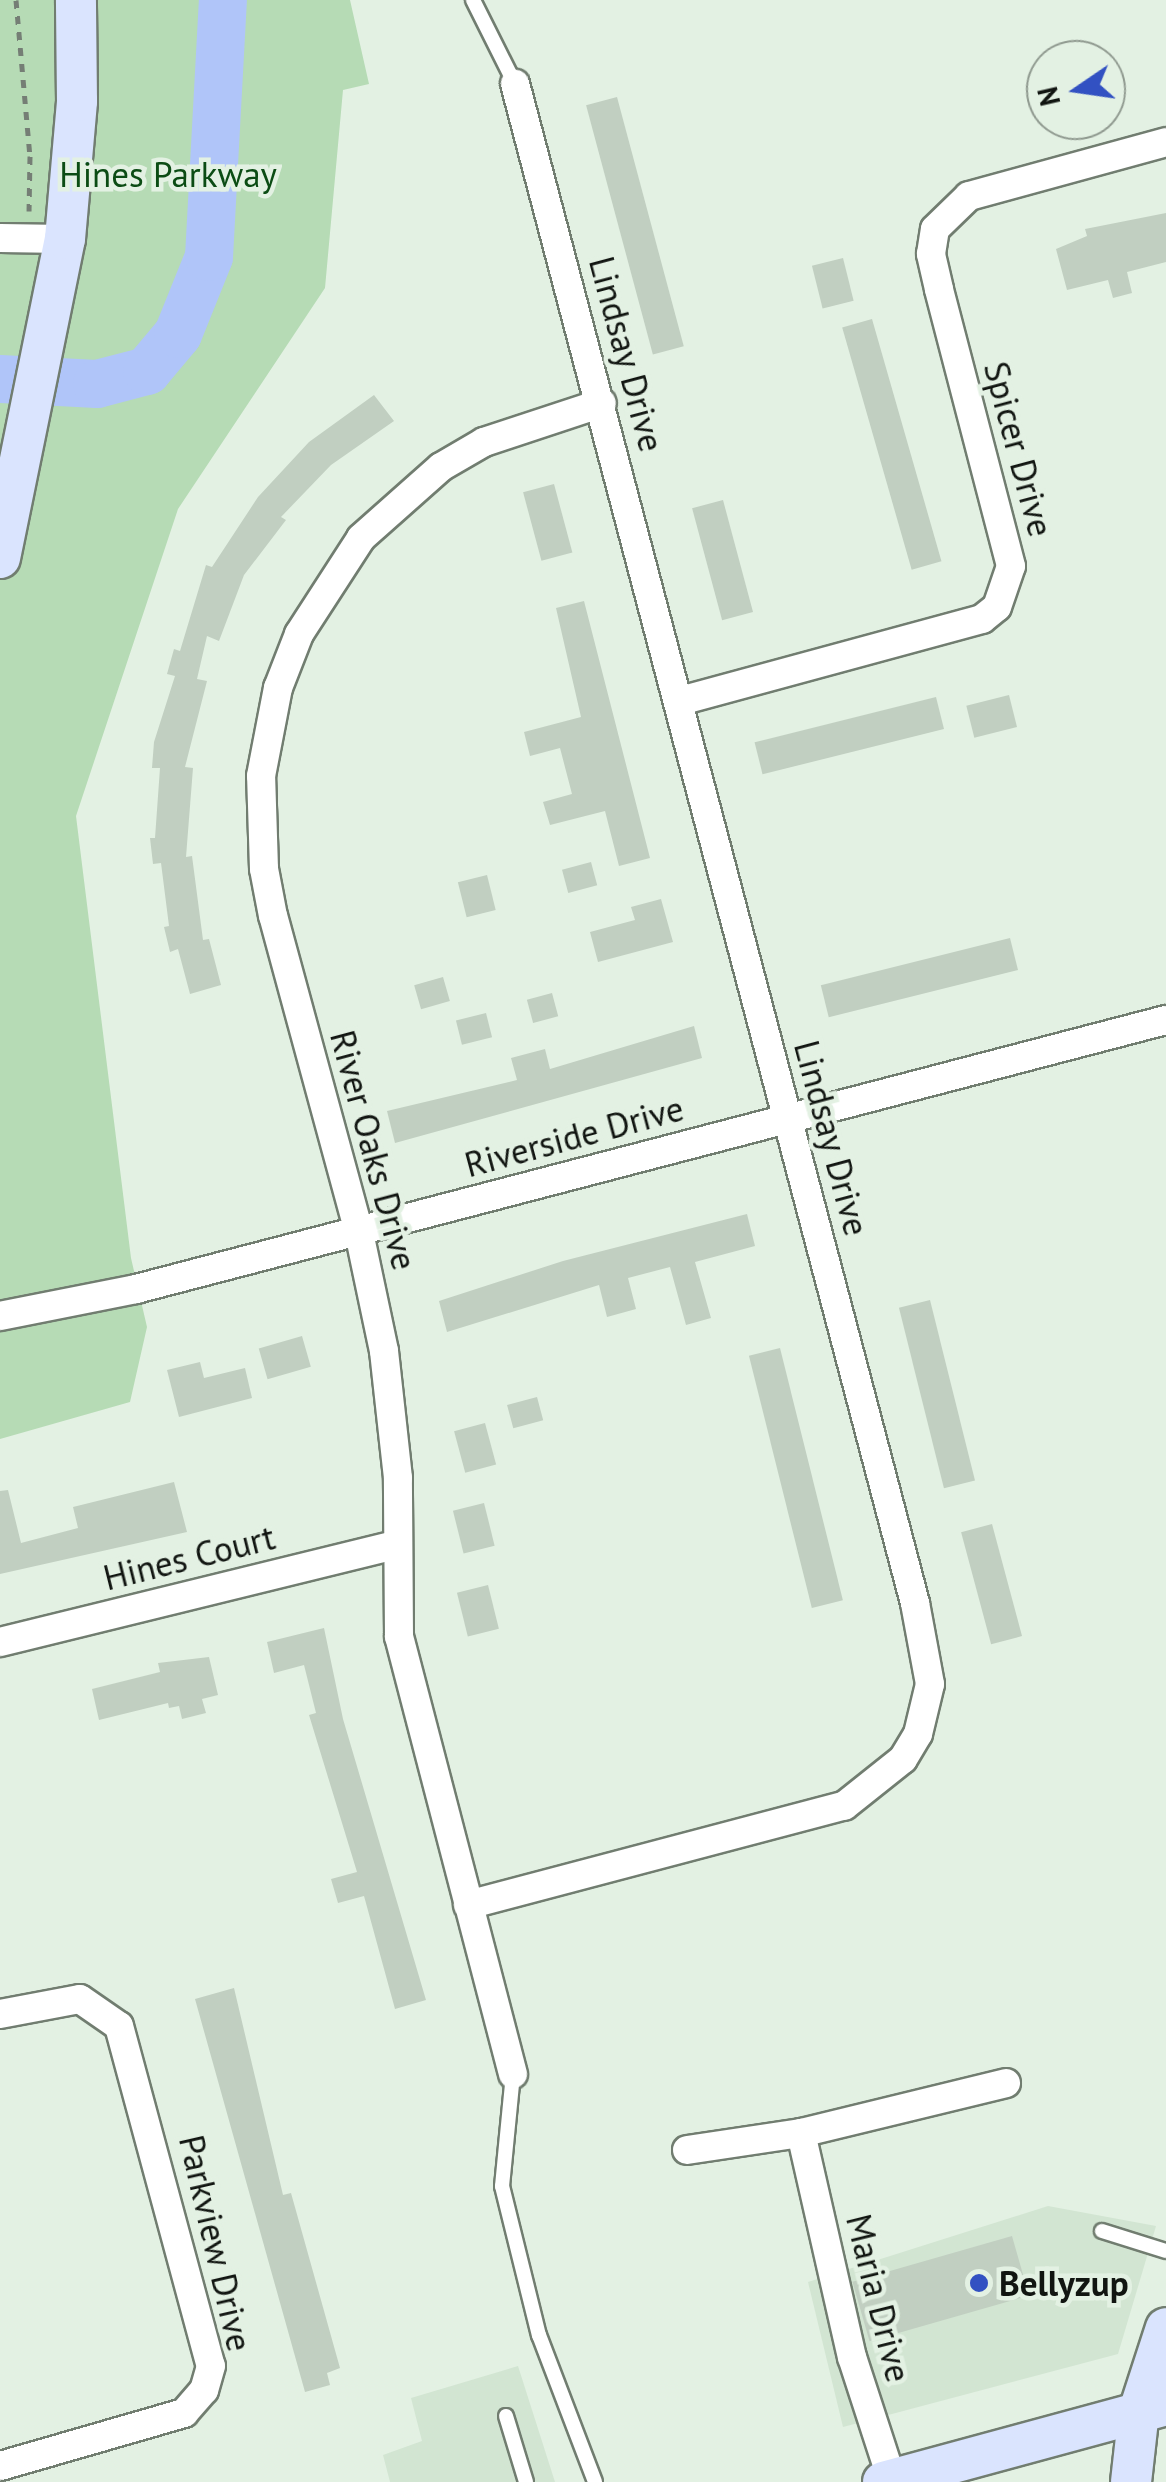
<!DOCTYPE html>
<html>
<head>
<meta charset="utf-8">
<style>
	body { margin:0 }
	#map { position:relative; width:1166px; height:2482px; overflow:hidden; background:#e3f1e3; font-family:"PT Sans",sans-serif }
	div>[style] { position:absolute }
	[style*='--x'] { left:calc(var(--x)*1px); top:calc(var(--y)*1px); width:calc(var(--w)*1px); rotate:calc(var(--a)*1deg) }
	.built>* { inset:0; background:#d2e5d2 }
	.green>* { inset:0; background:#b6dbb5 }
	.river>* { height:48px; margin:-24px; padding:0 24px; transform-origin:24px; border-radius:24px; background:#b0c5f9 }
	.building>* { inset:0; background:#c1cfc1; transform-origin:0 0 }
	.path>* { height:5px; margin-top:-2.5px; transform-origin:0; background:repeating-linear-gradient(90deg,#757e75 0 8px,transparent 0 16px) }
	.roads { filter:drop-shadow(2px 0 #717d70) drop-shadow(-2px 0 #717d70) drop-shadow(0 2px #717d70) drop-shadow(0 -2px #717d70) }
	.lane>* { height:14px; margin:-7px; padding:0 7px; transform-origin:7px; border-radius:7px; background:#fff }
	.street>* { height:28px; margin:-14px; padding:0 14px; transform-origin:14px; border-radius:14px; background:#fff }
	.secondary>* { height:40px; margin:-20px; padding:0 20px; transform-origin:20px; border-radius:20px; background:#dae4fe }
	.dots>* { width:28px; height:28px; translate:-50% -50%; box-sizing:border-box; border:5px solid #e3f1e3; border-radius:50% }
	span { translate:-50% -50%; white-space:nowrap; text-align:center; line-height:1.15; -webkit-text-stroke:9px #e3f1e3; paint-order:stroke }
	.park-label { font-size:35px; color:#0b4c14 }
	.street-label { font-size:35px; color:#111511 }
	.poi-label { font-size:35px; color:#111511; font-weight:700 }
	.left { translate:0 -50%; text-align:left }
	.north { position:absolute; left:1026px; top:40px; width:100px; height:100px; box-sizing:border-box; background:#e3f1e3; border:2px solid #8f998f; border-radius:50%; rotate:257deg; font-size:28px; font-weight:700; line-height:40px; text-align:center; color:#111511 }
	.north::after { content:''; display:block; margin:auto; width:35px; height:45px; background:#3251c2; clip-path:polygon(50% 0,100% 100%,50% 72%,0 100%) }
</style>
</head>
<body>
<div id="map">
	<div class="built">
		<div style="clip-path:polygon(1048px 2206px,1156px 2226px,1118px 2354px,843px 2427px,808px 2282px)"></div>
		<div style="clip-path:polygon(518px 2366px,555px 2482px,390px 2482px,383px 2455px,422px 2441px,411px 2398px)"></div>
	</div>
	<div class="green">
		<div style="clip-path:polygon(0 0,350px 0,369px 84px,343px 90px,325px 288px,178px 509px,76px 816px,131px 1258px,147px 1327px,130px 1402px,0 1439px)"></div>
	</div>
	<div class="river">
		<div style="--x:0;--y:379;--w:97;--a:3"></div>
		<div style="--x:97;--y:384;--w:52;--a:-14.6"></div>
		<div style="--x:147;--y:371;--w:48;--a:-50"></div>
		<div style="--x:178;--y:334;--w:83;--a:-68.1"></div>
		<div style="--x:209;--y:257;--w:257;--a:-86.9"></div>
	</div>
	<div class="building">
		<div style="left:617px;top:97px;width:258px;height:32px;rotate:75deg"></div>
		<div style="clip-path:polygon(1166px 213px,1166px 262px,1127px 272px,1132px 293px,1113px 298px,1108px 280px,1067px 290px,1056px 249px,1087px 236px,1085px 229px)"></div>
		<div style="left:843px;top:258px;width:44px;height:32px;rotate:76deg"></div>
		<div style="left:872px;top:319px;width:252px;height:31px;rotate:74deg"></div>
		<div style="clip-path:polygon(374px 395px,394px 421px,331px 465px,281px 517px,286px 520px,244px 575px,219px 641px,207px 636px,197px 679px,207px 681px,185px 767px,193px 768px,186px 857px,192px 856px,203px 940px,209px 939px,221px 985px,190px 994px,178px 949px,170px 952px,164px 927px,169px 926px,161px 863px,153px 864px,150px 838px,155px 838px,160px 768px,152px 768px,154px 742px,175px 676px,167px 674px,174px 649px,180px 651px,206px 565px,212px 567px,258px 497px,309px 442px)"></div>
		<div style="left:554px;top:484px;width:71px;height:32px;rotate:75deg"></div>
		<div style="left:723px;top:500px;width:116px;height:32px;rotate:75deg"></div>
		<div style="clip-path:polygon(584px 601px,650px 858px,619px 866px,605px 811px,550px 825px,543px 802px,572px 794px,560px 748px,530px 756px,524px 732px,581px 717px,556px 608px)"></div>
		<div style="left:1009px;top:695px;width:33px;height:44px;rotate:76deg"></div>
		<div style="left:936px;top:697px;width:33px;height:187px;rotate:76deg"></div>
		<div style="left:591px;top:862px;width:24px;height:30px;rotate:75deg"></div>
		<div style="left:487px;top:875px;width:36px;height:30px;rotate:76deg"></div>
		<div style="clip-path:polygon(661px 899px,673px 942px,598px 962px,590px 932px,635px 920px,631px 907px)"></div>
		<div style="left:1010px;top:938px;width:33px;height:195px;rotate:76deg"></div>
		<div style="left:443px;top:977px;width:25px;height:30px;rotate:74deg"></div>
		<div style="left:552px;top:993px;width:24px;height:26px;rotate:75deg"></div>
		<div style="left:486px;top:1013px;width:25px;height:31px;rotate:76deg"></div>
		<div style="clip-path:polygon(694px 1026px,702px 1058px,395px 1143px,387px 1111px,517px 1080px,511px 1058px,545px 1049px,550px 1069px)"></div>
		<div style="clip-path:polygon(747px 1214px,755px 1246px,695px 1262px,711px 1318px,686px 1325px,670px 1267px,628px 1278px,636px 1309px,607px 1317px,599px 1285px,447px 1332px,439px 1301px,563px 1261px)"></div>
		<div style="left:930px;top:1300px;width:186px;height:32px;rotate:76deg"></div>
		<div style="left:302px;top:1336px;width:32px;height:45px;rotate:74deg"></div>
		<div style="left:780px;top:1348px;width:260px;height:32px;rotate:76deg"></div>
		<div style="clip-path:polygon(200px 1362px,204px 1378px,245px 1368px,252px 1398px,179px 1417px,167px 1370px)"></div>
		<div style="left:537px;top:1397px;width:24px;height:31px;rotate:75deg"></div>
		<div style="left:485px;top:1423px;width:43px;height:32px;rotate:75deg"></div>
		<div style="clip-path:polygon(174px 1482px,187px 1532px,0 1574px,0 1491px,8px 1490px,21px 1543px,78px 1528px,73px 1507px)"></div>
		<div style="left:484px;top:1503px;width:44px;height:32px;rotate:76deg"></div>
		<div style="left:992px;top:1524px;width:116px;height:32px;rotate:75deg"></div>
		<div style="left:488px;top:1585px;width:45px;height:32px;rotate:76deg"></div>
		<div style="clip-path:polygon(324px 1628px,343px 1719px,426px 2000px,395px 2009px,364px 1896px,338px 1903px,331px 1879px,357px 1872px,309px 1715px,316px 1713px,304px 1665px,274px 1673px,267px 1642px)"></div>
		<div style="clip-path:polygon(209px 1657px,218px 1695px,202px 1699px,206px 1713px,182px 1719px,179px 1706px,169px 1708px,168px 1703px,99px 1720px,92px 1689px,160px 1672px,158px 1663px)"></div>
		<div style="clip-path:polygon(234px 1988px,283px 2195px,291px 2193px,340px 2368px,327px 2373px,330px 2385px,305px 2392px,195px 1999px)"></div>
		<div style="left:1012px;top:2236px;width:62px;height:166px;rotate:74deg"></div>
	</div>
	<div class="path">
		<div style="--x:16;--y:0;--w:157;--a:84.9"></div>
		<div style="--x:30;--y:156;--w:55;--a:91"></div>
	</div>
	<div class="roads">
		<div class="lane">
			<div style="--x:473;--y:0;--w:94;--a:63.4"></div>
			<div style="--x:513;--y:2074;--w:113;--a:95.6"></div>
			<div style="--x:502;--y:2186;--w:154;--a:76.1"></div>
			<div style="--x:539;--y:2335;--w:157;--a:69.1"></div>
			<div style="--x:1102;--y:2231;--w:67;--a:17.4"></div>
			<div style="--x:506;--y:2416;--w:69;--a:73.1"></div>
		</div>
		<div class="street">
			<div style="--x:0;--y:238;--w:65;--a:0.9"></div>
			<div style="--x:680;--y:701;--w:313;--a:-15.2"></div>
			<div style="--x:982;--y:619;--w:19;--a:-39"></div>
			<div style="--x:997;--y:607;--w:43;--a:-71.1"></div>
			<div style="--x:1011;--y:566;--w:286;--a:-104.6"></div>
			<div style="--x:939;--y:289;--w:36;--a:-103"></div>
			<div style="--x:931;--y:254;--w:25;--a:-81"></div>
			<div style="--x:935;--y:229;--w:47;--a:-44.1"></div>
			<div style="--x:969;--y:196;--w:204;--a:-15.3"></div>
			<div style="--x:0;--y:1316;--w:139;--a:-11.2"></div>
			<div style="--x:136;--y:1289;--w:1065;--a:-14.64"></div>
			<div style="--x:0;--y:1642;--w:407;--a:-13.8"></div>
			<div style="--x:468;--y:1905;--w:389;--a:-14.8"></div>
			<div style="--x:844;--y:1806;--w:75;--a:-38.5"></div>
			<div style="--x:903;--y:1759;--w:29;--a:-59"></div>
			<div style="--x:918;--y:1734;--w:51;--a:-76.5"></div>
			<div style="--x:930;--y:1684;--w:82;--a:-100.5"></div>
			<div style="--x:915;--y:1603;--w:1571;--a:-104.75"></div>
			<div style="--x:0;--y:2014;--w:81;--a:-10.6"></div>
			<div style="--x:80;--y:1999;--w:47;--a:34.7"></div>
			<div style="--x:119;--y:2026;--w:352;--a:74.9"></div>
			<div style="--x:211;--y:2366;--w:25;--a:106"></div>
			<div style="--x:204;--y:2390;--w:30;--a:131"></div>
			<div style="--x:184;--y:2413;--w:191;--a:163.9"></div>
			<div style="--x:513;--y:2074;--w:452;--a:-104.6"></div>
			<div style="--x:399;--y:1637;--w:159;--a:-90.4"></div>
			<div style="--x:398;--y:1478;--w:128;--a:-96.3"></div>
			<div style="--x:384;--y:1351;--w:122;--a:-101.9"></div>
			<div style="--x:359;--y:1232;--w:327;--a:-105.2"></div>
			<div style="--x:273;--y:916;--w:48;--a:-100.8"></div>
			<div style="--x:264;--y:869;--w:93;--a:-91.8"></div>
			<div style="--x:261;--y:776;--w:90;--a:-79.1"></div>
			<div style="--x:278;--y:688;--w:58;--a:-68.7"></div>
			<div style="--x:299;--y:634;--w:114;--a:-57.1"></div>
			<div style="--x:361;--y:538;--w:107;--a:-41.6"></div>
			<div style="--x:441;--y:467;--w:50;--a:-30.2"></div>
			<div style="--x:484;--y:442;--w:124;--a:-18.3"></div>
			<div style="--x:801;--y:2133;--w:230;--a:77.2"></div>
			<div style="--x:852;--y:2357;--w:129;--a:72"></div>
			<div style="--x:687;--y:2150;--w:115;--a:-8.5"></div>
			<div style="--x:801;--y:2133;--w:211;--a:-13.7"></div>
		</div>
		<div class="secondary">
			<div style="--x:0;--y:558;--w:326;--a:-78.5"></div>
			<div style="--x:65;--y:239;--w:139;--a:-85"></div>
			<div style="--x:77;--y:101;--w:101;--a:-90.6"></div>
			<div style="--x:883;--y:2482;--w:293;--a:-15.2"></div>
			<div style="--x:1131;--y:2482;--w:71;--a:-83.6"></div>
			<div style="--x:1139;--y:2411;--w:87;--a:-72"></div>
		</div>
	</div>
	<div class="dots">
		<div style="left:979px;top:2283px;background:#3251c2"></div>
	</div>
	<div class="park-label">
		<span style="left:168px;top:174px">Hines Parkway</span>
	</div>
	<div class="street-label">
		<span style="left:627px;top:354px;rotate:75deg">Lindsay Drive</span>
		<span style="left:1019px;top:449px;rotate:75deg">Spicer Drive</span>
		<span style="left:574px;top:1136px;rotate:-15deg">Riverside Drive</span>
		<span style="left:832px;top:1138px;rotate:75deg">Lindsay Drive</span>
		<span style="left:374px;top:1150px;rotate:75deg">River Oaks Drive</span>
		<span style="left:189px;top:1557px;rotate:-14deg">Hines Court</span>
		<span style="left:216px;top:2243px;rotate:77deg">Parkview Drive</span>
		<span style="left:879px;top:2298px;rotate:76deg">Maria Drive</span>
	</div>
	<div class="poi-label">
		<span class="left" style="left:999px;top:2283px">Bellyzup</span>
	</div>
	<div class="north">N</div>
</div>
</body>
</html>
